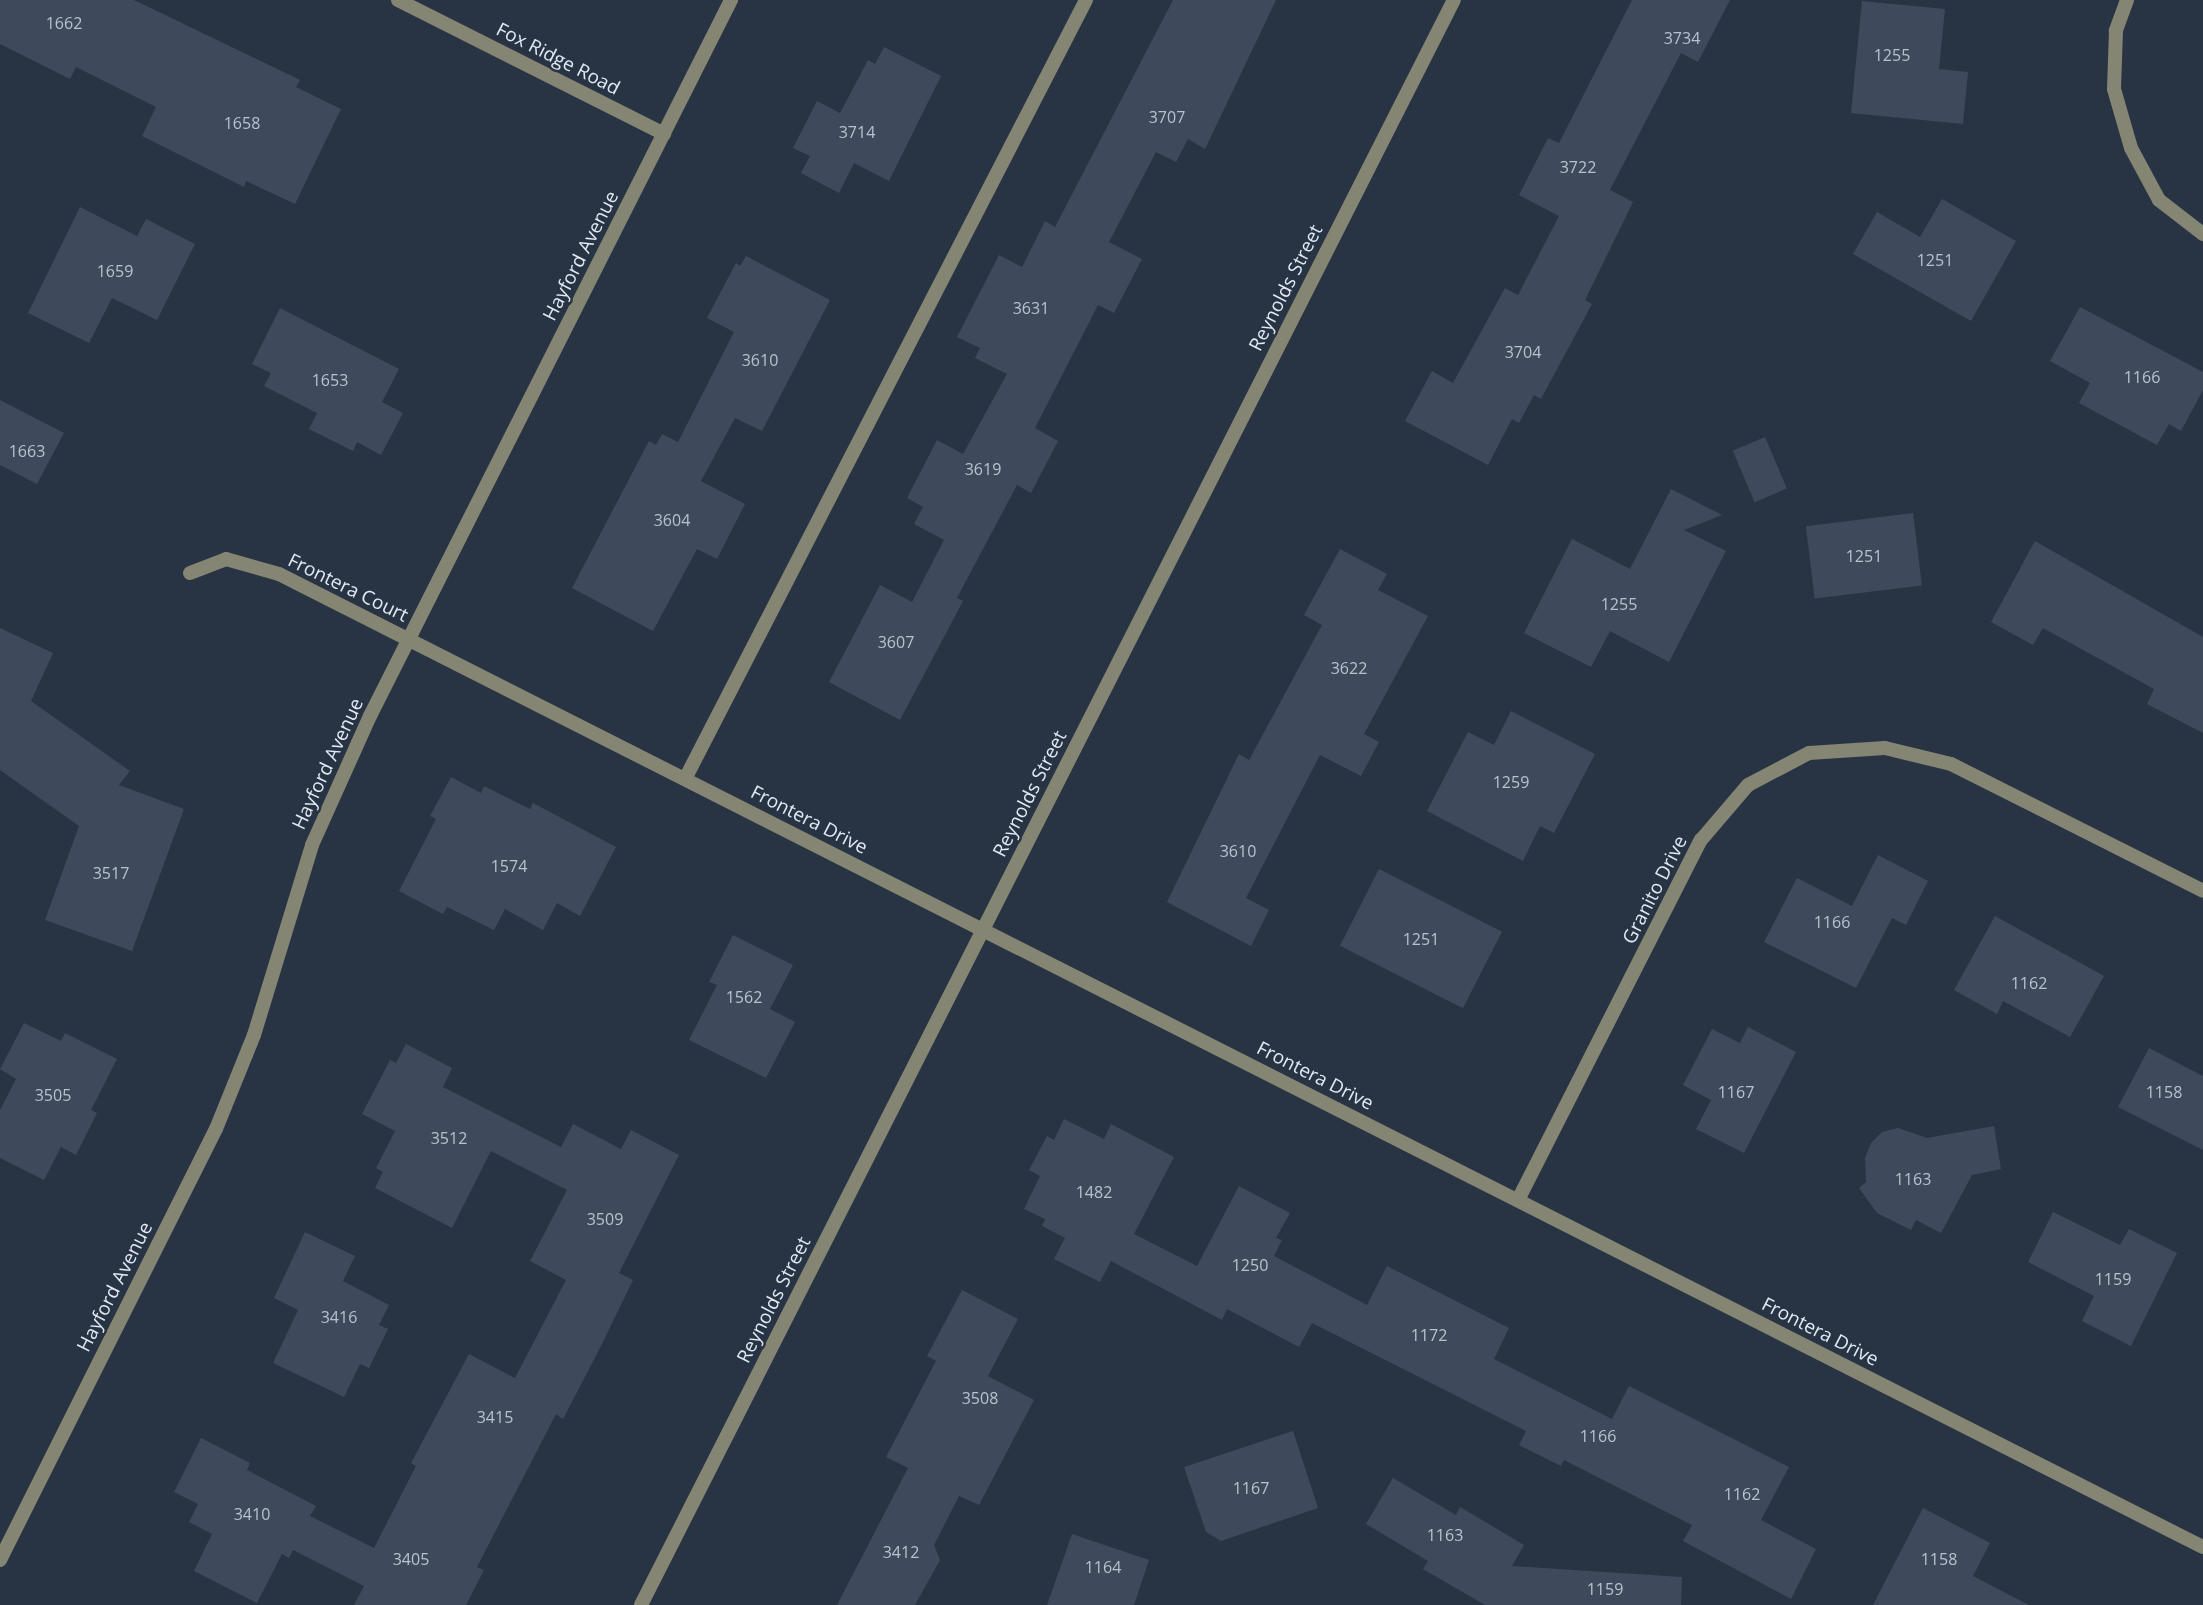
<!DOCTYPE html>
<html>
<head>
<meta charset="utf-8">
<style>
	body { margin:0 }
	#map { position:relative; width:2203px; height:1605px; overflow:hidden; background:#283444; font-family:"Open Sans",sans-serif }
	div>[style] { position:absolute }
	[style*='--x'] { left:calc(var(--x)*1px); top:calc(var(--y)*1px); width:calc(var(--w)*1px); rotate:calc(var(--a)*1deg) }
	.building>* { inset:0; background:#3e4a5c; transform-origin:0 0 }
	.service>* { height:14px; margin:-7px; padding:0 7px; transform-origin:7px; border-radius:7px; background:#858573 }
	.minor>* { height:14px; margin:-7px; padding:0 7px; transform-origin:7px; border-radius:7px; background:#858573 }
	.tertiary>* { height:14px; margin:-7px; padding:0 7px; transform-origin:7px; border-radius:7px; background:#858573 }
	span { translate:-50% -50%; white-space:nowrap; text-align:center; line-height:1.15; -webkit-text-stroke:5px #283444; paint-order:stroke }
	.number-label { font-size:16px; color:#b9c1ce }
	.number-label span { -webkit-text-stroke-width:0 }
	.street-label { font-size:19px; color:#e2e9f4 }
</style>
</head>
<body>
<div id="map">
	<div class="building">
		<div style="clip-path:polygon(0 0,134px 0,300px 80px,296px 87px,341px 109px,295px 204px,246px 181px,244px 187px,142px 136px,156px 107px,76px 67px,70px 79px,0 44px)"></div>
		<div style="clip-path:polygon(1173px 0,1276px 0,1205px 149px,1188px 139px,1176px 162px,1156px 152px,1109px 242px,1142px 259px,1114px 313px,1098px 305px,1035px 428px,1058px 441px,1031px 493px,1017px 485px,957px 598px,963px 601px,900px 720px,829px 682px,880px 585px,912px 602px,944px 540px,914px 524px,923px 507px,907px 498px,937px 440px,963px 454px,1007px 374px,975px 358px,980px 348px,957px 337px,999px 255px,1022px 267px,1045px 221px,1055px 227px)"></div>
		<div style="clip-path:polygon(1632px 0,1730px 0,1698px 62px,1681px 53px,1610px 190px,1633px 202px,1585px 300px,1592px 304px,1541px 399px,1534px 395px,1519px 423px,1512px 419px,1488px 465px,1405px 421px,1432px 371px,1453px 383px,1505px 288px,1518px 295px,1559px 216px,1519px 195px,1548px 138px,1559px 143px)"></div>
		<div style="clip-path:polygon(1862px 1px,1945px 9px,1939px 69px,1968px 72px,1963px 124px,1851px 113px)"></div>
		<div style="clip-path:polygon(884px 47px,941px 76px,889px 181px,854px 163px,839px 193px,801px 173px,810px 156px,793px 148px,817px 101px,840px 113px,868px 60px,875px 64px)"></div>
		<div style="clip-path:polygon(1942px 199px,2016px 241px,1971px 321px,1853px 254px,1877px 212px,1920px 237px)"></div>
		<div style="clip-path:polygon(80px 207px,137px 236px,146px 219px,195px 244px,157px 320px,112px 298px,89px 343px,28px 313px)"></div>
		<div style="clip-path:polygon(746px 256px,830px 300px,762px 431px,735px 418px,701px 481px,745px 504px,717px 559px,697px 549px,653px 631px,572px 588px,649px 441px,656px 445px,662px 434px,678px 442px,734px 332px,707px 318px,736px 263px,740px 266px)"></div>
		<div style="clip-path:polygon(2080px 307px,2203px 372px,2203px 390px,2181px 431px,2169px 424px,2157px 445px,2079px 403px,2090px 383px,2050px 361px)"></div>
		<div style="clip-path:polygon(280px 308px,399px 369px,382px 402px,403px 413px,381px 455px,357px 442px,353px 451px,309px 429px,317px 413px,264px 386px,271px 373px,252px 364px)"></div>
		<div style="clip-path:polygon(0 400px,64px 433px,37px 484px,0 465px)"></div>
		<div style="left:1765px;top:437px;width:56px;height:35px;rotate:67deg"></div>
		<div style="clip-path:polygon(1671px 489px,1722px 515px,1684px 530px,1726px 551px,1669px 662px,1610px 631px,1591px 667px,1524px 633px,1572px 539px,1630px 569px)"></div>
		<div style="left:1913px;top:513px;width:73px;height:108px;rotate:83deg"></div>
		<div style="clip-path:polygon(2035px 541px,2203px 637px,2203px 733px,2147px 704px,2154px 689px,2043px 628px,2033px 645px,1991px 622px)"></div>
		<div style="clip-path:polygon(1340px 549px,1387px 574px,1378px 590px,1428px 616px,1364px 734px,1379px 742px,1361px 776px,1320px 755px,1246px 898px,1269px 910px,1251px 946px,1167px 902px,1239px 754px,1249px 760px,1322px 625px,1304px 615px)"></div>
		<div style="clip-path:polygon(0 628px,53px 653px,31px 701px,130px 771px,119px 785px,184px 809px,132px 951px,45px 920px,79px 826px,0 770px)"></div>
		<div style="clip-path:polygon(1511px 711px,1595px 754px,1554px 833px,1540px 826px,1523px 861px,1427px 811px,1468px 732px,1494px 745px)"></div>
		<div style="clip-path:polygon(451px 777px,481px 793px,484px 786px,530px 809px,533px 803px,616px 847px,580px 916px,557px 903px,543px 930px,505px 909px,494px 930px,447px 907px,443px 914px,399px 891px,436px 819px,430px 816px)"></div>
		<div style="clip-path:polygon(1878px 855px,1928px 881px,1906px 925px,1892px 918px,1856px 988px,1764px 942px,1797px 878px,1852px 906px)"></div>
		<div style="left:1379px;top:869px;width:138px;height:86px;rotate:27deg"></div>
		<div style="clip-path:polygon(1995px 916px,2104px 976px,2070px 1037px,2003px 1001px,1997px 1014px,1954px 990px)"></div>
		<div style="clip-path:polygon(733px 935px,793px 965px,770px 1009px,795px 1022px,766px 1078px,689px 1040px,717px 985px,709px 982px)"></div>
		<div style="clip-path:polygon(24px 1023px,61px 1041px,65px 1033px,117px 1059px,91px 1110px,97px 1113px,76px 1155px,61px 1147px,44px 1180px,0 1158px,0 1110px,16px 1079px,0 1069px)"></div>
		<div style="clip-path:polygon(1748px 1027px,1796px 1052px,1744px 1153px,1696px 1129px,1711px 1100px,1683px 1085px,1712px 1029px,1740px 1043px)"></div>
		<div style="clip-path:polygon(406px 1044px,452px 1068px,443px 1087px,561px 1147px,573px 1124px,621px 1149px,631px 1130px,679px 1155px,619px 1273px,633px 1280px,600px 1348px,563px 1419px,556px 1414px,477px 1567px,484px 1570px,466px 1605px,354px 1605px,364px 1586px,293px 1550px,289px 1558px,282px 1554px,257px 1603px,194px 1571px,212px 1534px,189px 1522px,198px 1504px,174px 1492px,201px 1438px,250px 1463px,247px 1470px,316px 1506px,310px 1516px,374px 1548px,416px 1466px,411px 1463px,469px 1354px,515px 1378px,566px 1280px,530px 1261px,567px 1190px,491px 1151px,452px 1228px,375px 1188px,383px 1172px,376px 1168px,395px 1131px,362px 1114px,390px 1060px,396px 1063px)"></div>
		<div style="clip-path:polygon(2149px 1048px,2203px 1076px,2203px 1150px,2118px 1107px)"></div>
		<div style="clip-path:polygon(1064px 1119px,1104px 1139px,1111px 1124px,1174px 1157px,1134px 1234px,1197px 1266px,1239px 1186px,1290px 1213px,1276px 1238px,1282px 1240px,1274px 1256px,1367px 1305px,1387px 1266px,1509px 1328px,1494px 1359px,1612px 1419px,1629px 1386px,1789px 1467px,1761px 1520px,1816px 1549px,1791px 1599px,1683px 1541px,1692px 1525px,1564px 1460px,1561px 1466px,1519px 1445px,1526px 1431px,1312px 1323px,1299px 1347px,1227px 1309px,1222px 1320px,1111px 1261px,1100px 1282px,1054px 1259px,1065px 1238px,1042px 1226px,1045px 1219px,1024px 1209px,1040px 1176px,1029px 1170px,1047px 1136px,1054px 1140px)"></div>
		<div style="clip-path:polygon(1994px 1126px,2001px 1169px,1972px 1175px,1941px 1233px,1916px 1220px,1911px 1230px,1877px 1213px,1859px 1188px,1866px 1182px,1865px 1158px,1871px 1143px,1882px 1132px,1898px 1128px,1927px 1138px)"></div>
		<div style="clip-path:polygon(2053px 1212px,2120px 1245px,2129px 1229px,2177px 1253px,2131px 1346px,2082px 1321px,2094px 1296px,2028px 1262px)"></div>
		<div style="clip-path:polygon(305px 1232px,355px 1256px,343px 1281px,389px 1305px,379px 1325px,388px 1329px,369px 1368px,360px 1364px,344px 1397px,273px 1363px,298px 1310px,274px 1298px)"></div>
		<div style="clip-path:polygon(962px 1290px,1018px 1319px,988px 1376px,1034px 1400px,979px 1505px,959px 1496px,934px 1545px,940px 1560px,915px 1605px,837px 1605px,908px 1468px,886px 1457px,936px 1361px,927px 1356px)"></div>
		<div style="clip-path:polygon(1293px 1431px,1318px 1508px,1221px 1541px,1206px 1532px,1184px 1467px)"></div>
		<div style="clip-path:polygon(1393px 1478px,1456px 1515px,1460px 1507px,1524px 1545px,1512px 1566px,1682px 1577px,1681px 1605px,1485px 1605px,1423px 1569px,1428px 1561px,1366px 1524px)"></div>
		<div style="clip-path:polygon(1923px 1508px,1990px 1543px,1973px 1576px,2029px 1605px,1873px 1605px)"></div>
		<div style="clip-path:polygon(1072px 1534px,1149px 1560px,1134px 1605px,1047px 1605px)"></div>
	</div>
	<div class="service">
		<div style="--x:685;--y:779;--w:876;--a:-62.76"></div>
	</div>
	<div class="minor">
		<div style="--x:398;--y:0;--w:298;--a:26.7"></div>
		<div style="--x:2127;--y:0;--w:33;--a:110"></div>
		<div style="--x:2116;--y:31;--w:58;--a:92"></div>
		<div style="--x:2114;--y:89;--w:61;--a:73.9"></div>
		<div style="--x:2131;--y:148;--w:59;--a:61.7"></div>
		<div style="--x:2159;--y:200;--w:56;--a:37.7"></div>
		<div style="--x:190;--y:573;--w:39;--a:-21"></div>
		<div style="--x:226;--y:559;--w:55;--a:15.8"></div>
		<div style="--x:279;--y:574;--w:2156;--a:26.83"></div>
		<div style="--x:1518;--y:1200;--w:404;--a:-63.1"></div>
		<div style="--x:1701;--y:840;--w:72;--a:-49.5"></div>
		<div style="--x:1748;--y:785;--w:69;--a:-27.7"></div>
		<div style="--x:1809;--y:753;--w:76;--a:-3.8"></div>
		<div style="--x:1885;--y:748;--w:68;--a:13.6"></div>
		<div style="--x:1951;--y:764;--w:282;--a:26.7"></div>
		<div style="--x:0;--y:1560;--w:482;--a:-63.4"></div>
		<div style="--x:216;--y:1129;--w:101;--a:-68"></div>
		<div style="--x:254;--y:1035;--w:199;--a:-73"></div>
		<div style="--x:312;--y:845;--w:141;--a:-65.8"></div>
		<div style="--x:370;--y:716;--w:802;--a:-63.24"></div>
	</div>
	<div class="tertiary">
		<div style="--x:641;--y:1605;--w:1799;--a:-63.14"></div>
	</div>
	<div class="number-label">
		<span style="left:64px;top:23px">1662</span>
		<span style="left:1682px;top:38px">3734</span>
		<span style="left:1892px;top:55px">1255</span>
		<span style="left:1167px;top:117px">3707</span>
		<span style="left:242px;top:123px">1658</span>
		<span style="left:857px;top:132px">3714</span>
		<span style="left:1578px;top:167px">3722</span>
		<span style="left:1935px;top:260px">1251</span>
		<span style="left:115px;top:271px">1659</span>
		<span style="left:1031px;top:308px">3631</span>
		<span style="left:1523px;top:352px">3704</span>
		<span style="left:760px;top:360px">3610</span>
		<span style="left:2142px;top:377px">1166</span>
		<span style="left:330px;top:380px">1653</span>
		<span style="left:27px;top:451px">1663</span>
		<span style="left:983px;top:469px">3619</span>
		<span style="left:672px;top:520px">3604</span>
		<span style="left:1864px;top:556px">1251</span>
		<span style="left:1619px;top:604px">1255</span>
		<span style="left:896px;top:642px">3607</span>
		<span style="left:1349px;top:668px">3622</span>
		<span style="left:1511px;top:782px">1259</span>
		<span style="left:1238px;top:851px">3610</span>
		<span style="left:509px;top:866px">1574</span>
		<span style="left:111px;top:873px">3517</span>
		<span style="left:1832px;top:922px">1166</span>
		<span style="left:1421px;top:939px">1251</span>
		<span style="left:2029px;top:983px">1162</span>
		<span style="left:744px;top:997px">1562</span>
		<span style="left:1736px;top:1092px">1167</span>
		<span style="left:2164px;top:1092px">1158</span>
		<span style="left:53px;top:1095px">3505</span>
		<span style="left:449px;top:1138px">3512</span>
		<span style="left:1913px;top:1179px">1163</span>
		<span style="left:1094px;top:1192px">1482</span>
		<span style="left:605px;top:1219px">3509</span>
		<span style="left:1250px;top:1265px">1250</span>
		<span style="left:2113px;top:1279px">1159</span>
		<span style="left:339px;top:1317px">3416</span>
		<span style="left:1429px;top:1335px">1172</span>
		<span style="left:980px;top:1398px">3508</span>
		<span style="left:495px;top:1417px">3415</span>
		<span style="left:1598px;top:1436px">1166</span>
		<span style="left:1251px;top:1488px">1167</span>
		<span style="left:1742px;top:1494px">1162</span>
		<span style="left:252px;top:1514px">3410</span>
		<span style="left:1445px;top:1535px">1163</span>
		<span style="left:901px;top:1552px">3412</span>
		<span style="left:411px;top:1559px">3405</span>
		<span style="left:1939px;top:1559px">1158</span>
		<span style="left:1103px;top:1567px">1164</span>
		<span style="left:1605px;top:1589px">1159</span>
	</div>
	<div class="street-label">
		<span style="left:558px;top:59px;rotate:27deg">Fox Ridge Road</span>
		<span style="left:581px;top:256px;rotate:-63deg">Hayford Avenue</span>
		<span style="left:1286px;top:288px;rotate:-63deg">Reynolds Street</span>
		<span style="left:348px;top:588px;rotate:26deg">Frontera Court</span>
		<span style="left:328px;top:764px;rotate:-65deg">Hayford Avenue</span>
		<span style="left:1030px;top:794px;rotate:-63deg">Reynolds Street</span>
		<span style="left:809px;top:820px;rotate:27deg">Frontera Drive</span>
		<span style="left:1655px;top:890px;rotate:-63deg">Granito Drive</span>
		<span style="left:1315px;top:1076px;rotate:27deg">Frontera Drive</span>
		<span style="left:115px;top:1287px;rotate:-63deg">Hayford Avenue</span>
		<span style="left:774px;top:1300px;rotate:-63deg">Reynolds Street</span>
		<span style="left:1820px;top:1332px;rotate:27deg">Frontera Drive</span>
	</div>
</div>
</body>
</html>
